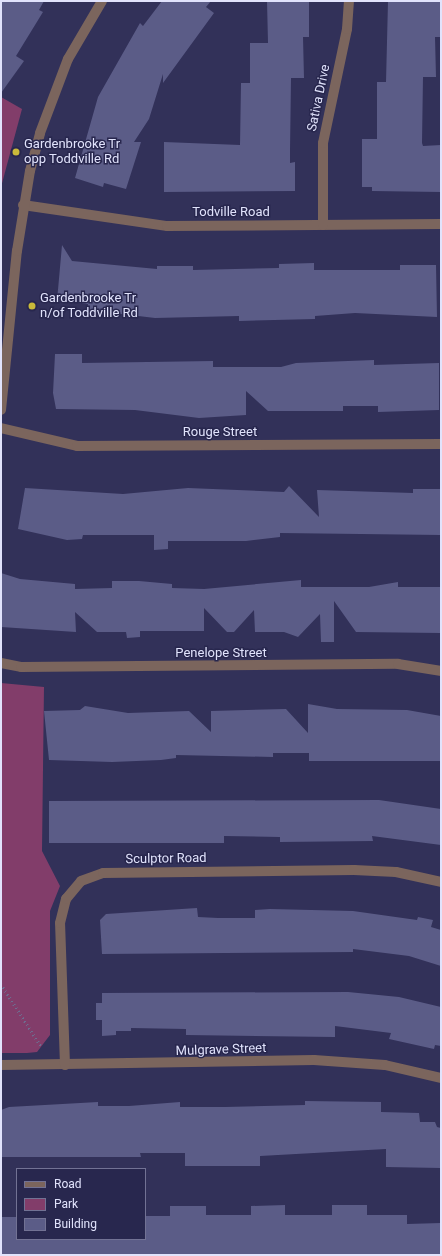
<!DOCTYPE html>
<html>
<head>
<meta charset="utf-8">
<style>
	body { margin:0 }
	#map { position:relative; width:442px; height:1256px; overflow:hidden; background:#323159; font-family:Roboto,sans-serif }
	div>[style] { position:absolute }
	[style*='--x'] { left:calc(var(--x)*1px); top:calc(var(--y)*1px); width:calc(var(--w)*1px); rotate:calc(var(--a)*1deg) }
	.green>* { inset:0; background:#823d6a }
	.building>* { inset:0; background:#5b5c87 }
	.path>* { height:2.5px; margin-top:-1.25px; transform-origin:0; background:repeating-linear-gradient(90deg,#6d6d90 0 1px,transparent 0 4px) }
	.minor>* { height:10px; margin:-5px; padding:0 5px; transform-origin:5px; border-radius:5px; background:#7b655d }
	.tertiary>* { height:10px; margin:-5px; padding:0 5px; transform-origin:5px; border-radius:5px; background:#7b655d }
	.dots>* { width:11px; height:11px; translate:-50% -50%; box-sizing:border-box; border:2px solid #28274e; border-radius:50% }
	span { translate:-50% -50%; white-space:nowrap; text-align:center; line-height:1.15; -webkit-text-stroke:3px #28274e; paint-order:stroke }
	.street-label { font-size:13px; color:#e1e3fc }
	.poi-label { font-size:13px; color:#e1e3fc }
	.left { translate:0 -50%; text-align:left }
	.frame { position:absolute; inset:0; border:2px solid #e1e3fc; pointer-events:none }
	.legend { position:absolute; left:16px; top:1168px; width:130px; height:72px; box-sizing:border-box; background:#28274e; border:1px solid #727294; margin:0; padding:5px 7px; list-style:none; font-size:12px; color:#e1e3fc }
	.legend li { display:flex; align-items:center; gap:8px; height:20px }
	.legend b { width:20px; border:1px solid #727294 }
</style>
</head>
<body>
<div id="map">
	<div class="green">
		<div style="clip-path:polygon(1px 97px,22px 109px,1px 187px)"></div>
		<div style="clip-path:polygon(1px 683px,44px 687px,42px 851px,60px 886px,50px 911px,50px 1035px,37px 1052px,27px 1053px,1px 1053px)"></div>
	</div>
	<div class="building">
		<div style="clip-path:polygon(1px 1px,44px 1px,39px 10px,43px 12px,16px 56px,24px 61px,1px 93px)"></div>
		<div style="clip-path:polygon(162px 1px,211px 1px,206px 7px,214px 13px,163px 83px,163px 74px,149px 119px,134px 142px,141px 142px,126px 189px,104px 183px,103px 187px,75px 178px,98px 97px,140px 23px,143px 26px)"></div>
		<div style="clip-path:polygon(267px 1px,309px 1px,309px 37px,303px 37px,304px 78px,291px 78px,290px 151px,290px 163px,295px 162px,295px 191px,164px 192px,164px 142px,240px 145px,241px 83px,250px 83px,250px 43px,268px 43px)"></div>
		<div style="clip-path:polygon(388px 1px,441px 1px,441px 37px,435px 37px,436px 77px,423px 77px,422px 143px,423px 146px,441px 145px,441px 192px,372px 191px,372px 187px,362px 187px,362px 139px,377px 139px,377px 82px,386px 82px)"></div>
		<div style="clip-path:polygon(62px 245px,72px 261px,157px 269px,157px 266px,193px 266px,193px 270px,279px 268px,279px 264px,314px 263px,314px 270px,400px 270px,400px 265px,436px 265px,437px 317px,355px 313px,315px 316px,315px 319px,239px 321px,239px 316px,155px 318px,88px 310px,88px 304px,57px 301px)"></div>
		<div style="clip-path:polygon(55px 354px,82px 354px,82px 363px,213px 361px,213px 367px,281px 367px,296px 363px,374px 360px,374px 365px,439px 363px,439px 410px,378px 412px,378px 406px,343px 406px,343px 411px,268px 411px,246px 391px,246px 415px,199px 418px,135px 410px,56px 409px,53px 393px)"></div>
		<div style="clip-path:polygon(289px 486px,319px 517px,317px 490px,413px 493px,413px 489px,441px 489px,441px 535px,280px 533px,280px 537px,246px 541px,168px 541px,168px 549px,154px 550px,154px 535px,83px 535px,82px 539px,67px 540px,18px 529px,25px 488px,123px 494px,188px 488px,284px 492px)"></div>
		<div style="clip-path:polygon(1px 573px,20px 579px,75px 584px,75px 589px,112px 588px,112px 581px,139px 581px,172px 584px,172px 588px,204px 589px,301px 580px,301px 587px,369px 587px,398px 582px,398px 587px,441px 587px,441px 633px,356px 632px,334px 601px,334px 642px,321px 642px,320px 614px,298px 637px,284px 632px,255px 632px,254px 610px,234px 632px,227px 632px,204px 608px,204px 631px,140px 631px,140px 637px,127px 638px,126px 632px,97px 632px,75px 612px,76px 632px,1px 627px)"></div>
		<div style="clip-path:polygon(308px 704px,337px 709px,407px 710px,441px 716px,441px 761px,309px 761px,309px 753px,273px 753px,273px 757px,176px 755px,176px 758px,161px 760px,112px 762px,49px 760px,44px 711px,80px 710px,85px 706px,128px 713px,189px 711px,211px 732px,211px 711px,286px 709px,308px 733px)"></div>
		<div style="clip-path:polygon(379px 800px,441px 809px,441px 845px,372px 836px,373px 841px,280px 842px,280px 837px,224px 836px,224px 843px,49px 843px,49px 801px)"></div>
		<div style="clip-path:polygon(197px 908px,198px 917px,218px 918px,255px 918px,255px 910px,270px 909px,353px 911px,417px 920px,418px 917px,433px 920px,431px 927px,441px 930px,441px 966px,409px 956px,353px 949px,353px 952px,102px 954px,100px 920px,106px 914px)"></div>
		<div style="clip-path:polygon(348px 992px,399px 997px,441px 1007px,441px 1046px,435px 1045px,434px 1049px,389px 1039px,391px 1033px,335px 1026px,335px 1037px,186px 1035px,186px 1029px,131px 1028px,131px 1031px,116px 1031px,116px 1035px,102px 1036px,102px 1020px,96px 1020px,96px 1003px,102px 1003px,102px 993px)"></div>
		<div style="clip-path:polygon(305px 1101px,381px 1102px,381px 1112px,419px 1113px,420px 1122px,435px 1122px,437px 1127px,441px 1128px,441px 1168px,386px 1167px,386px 1149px,260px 1156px,260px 1166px,185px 1166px,185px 1153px,140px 1153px,141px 1157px,1px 1157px,1px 1110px,9px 1107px,98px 1102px,98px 1106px,129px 1106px,180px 1102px,180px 1107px,225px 1107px,305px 1105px)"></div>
		<div style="clip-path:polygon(285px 1205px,285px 1215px,332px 1215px,332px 1205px,367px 1205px,367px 1215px,407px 1215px,407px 1224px,441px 1223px,441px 1255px,1px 1255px,1px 1217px,17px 1217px,17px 1239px,145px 1239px,145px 1216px,170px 1216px,170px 1206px,206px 1206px,206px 1215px,251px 1215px,251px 1206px)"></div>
	</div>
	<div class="path">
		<div style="--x:1;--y:195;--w:1;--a:0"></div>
		<div style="--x:1;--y:984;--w:74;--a:57.2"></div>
	</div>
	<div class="minor">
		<div style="--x:23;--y:205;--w:146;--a:8.3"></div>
		<div style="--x:167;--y:226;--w:274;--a:-0.4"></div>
		<div style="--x:323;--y:225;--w:82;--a:-90"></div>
		<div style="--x:323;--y:143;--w:116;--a:-78.1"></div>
		<div style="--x:347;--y:29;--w:28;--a:-86"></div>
		<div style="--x:1;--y:428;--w:78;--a:13.3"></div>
		<div style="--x:77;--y:446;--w:364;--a:-0.3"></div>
		<div style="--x:1;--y:663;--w:20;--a:11"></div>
		<div style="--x:21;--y:667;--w:377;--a:-0.5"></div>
		<div style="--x:398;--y:664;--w:44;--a:9.2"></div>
		<div style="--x:1;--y:1065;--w:313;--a:-0.9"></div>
		<div style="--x:314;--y:1060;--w:71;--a:4"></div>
		<div style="--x:385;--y:1065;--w:57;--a:13.1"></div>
		<div style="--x:65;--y:1065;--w:142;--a:-92"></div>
		<div style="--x:60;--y:923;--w:25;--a:-76"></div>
		<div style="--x:66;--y:899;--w:23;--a:-50"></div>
		<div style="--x:81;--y:881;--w:23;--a:-20"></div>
		<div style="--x:103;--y:873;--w:251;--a:-0.7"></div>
		<div style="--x:354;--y:870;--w:42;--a:2.7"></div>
		<div style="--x:396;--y:872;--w:46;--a:12.5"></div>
	</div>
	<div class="tertiary">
		<div style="--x:1;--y:410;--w:160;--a:-84.3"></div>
		<div style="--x:17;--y:251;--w:81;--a:-80.8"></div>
		<div style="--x:30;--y:171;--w:39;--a:-75"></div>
		<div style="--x:40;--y:133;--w:79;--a:-69.3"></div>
		<div style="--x:68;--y:59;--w:67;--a:-59.6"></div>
	</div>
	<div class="dots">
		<div style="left:16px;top:152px;background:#c9ba3a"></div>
		<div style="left:32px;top:306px;background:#c9ba3a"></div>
	</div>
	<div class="street-label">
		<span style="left:319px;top:98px;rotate:-78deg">Sativa Drive</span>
		<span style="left:231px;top:212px">Todville Road</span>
		<span style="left:220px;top:432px">Rouge Street</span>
		<span style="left:221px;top:653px">Penelope Street</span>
		<span style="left:166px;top:859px;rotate:-1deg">Sculptor Road</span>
		<span style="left:221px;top:1050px;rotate:-2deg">Mulgrave Street</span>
	</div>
	<div class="poi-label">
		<span class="left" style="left:24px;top:152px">Gardenbrooke Tr<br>opp Toddville Rd</span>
		<span class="left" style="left:40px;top:306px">Gardenbrooke Tr<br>n/of Toddville Rd</span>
	</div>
	<div class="frame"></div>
	<ul class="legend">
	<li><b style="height:5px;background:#7b655d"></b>Road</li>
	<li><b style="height:11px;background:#823d6a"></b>Park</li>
	<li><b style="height:11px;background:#5b5c87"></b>Building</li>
	</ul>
</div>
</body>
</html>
